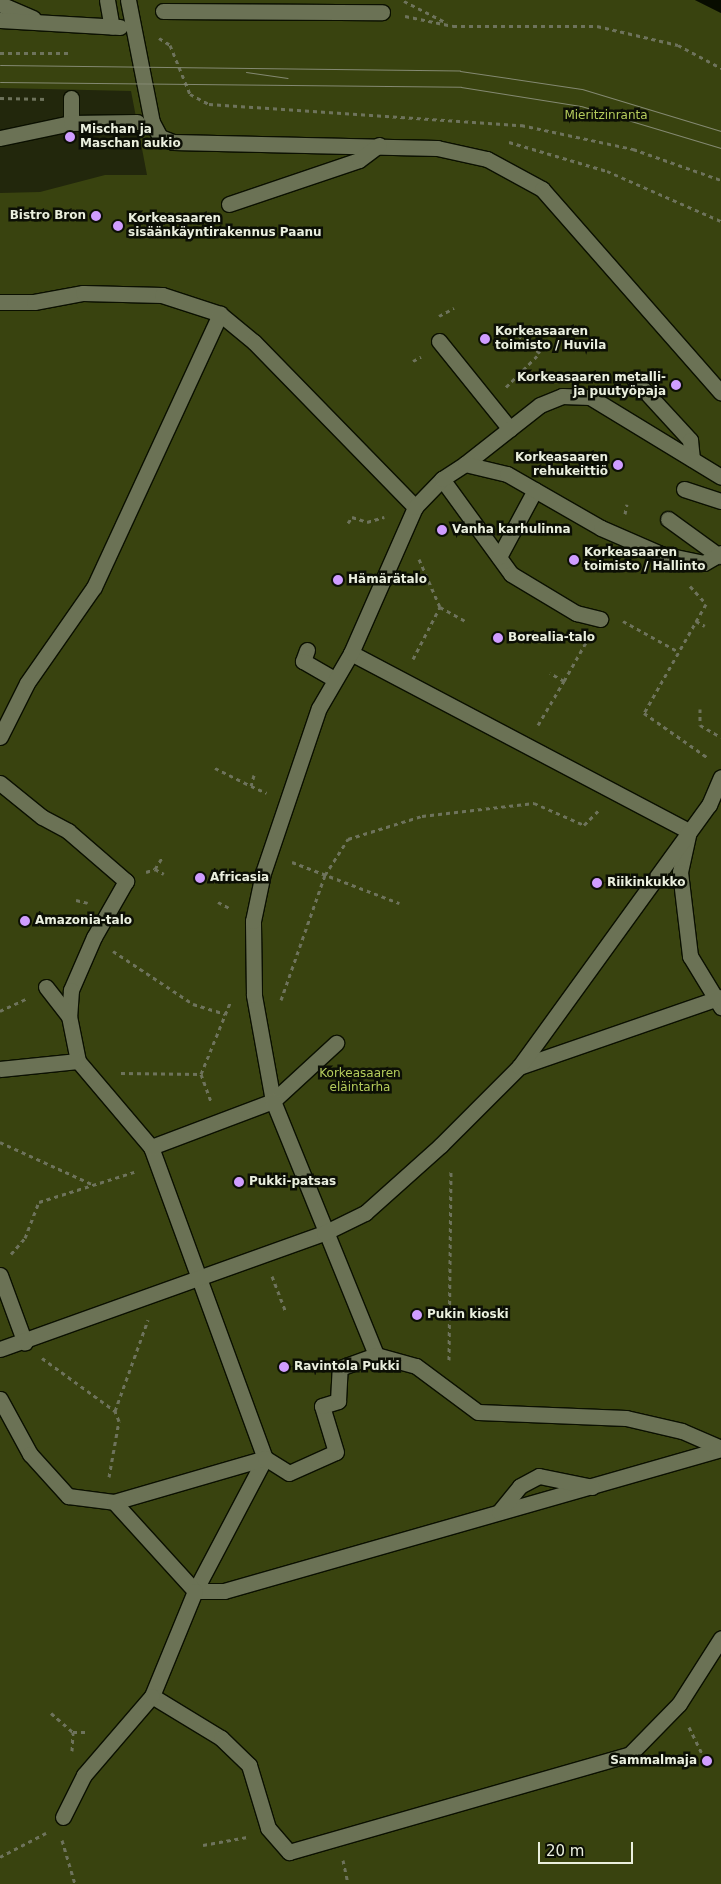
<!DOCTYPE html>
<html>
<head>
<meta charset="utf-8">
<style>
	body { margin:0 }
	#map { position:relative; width:721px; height:1884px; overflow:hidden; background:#22270c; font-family:"DejaVu Sans",sans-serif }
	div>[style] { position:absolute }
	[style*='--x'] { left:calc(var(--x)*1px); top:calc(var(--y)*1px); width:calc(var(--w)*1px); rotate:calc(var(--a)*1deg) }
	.green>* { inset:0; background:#39430f }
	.water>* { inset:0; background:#080c00 }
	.path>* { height:3px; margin-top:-1.5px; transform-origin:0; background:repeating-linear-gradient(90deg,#6e735c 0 4px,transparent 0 8px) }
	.roads { filter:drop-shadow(1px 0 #0b1000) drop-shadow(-1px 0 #0b1000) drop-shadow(0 1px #0b1000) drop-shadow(0 -1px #0b1000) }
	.minor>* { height:15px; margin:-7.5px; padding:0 7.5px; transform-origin:7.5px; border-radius:7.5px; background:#6b7255 }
	.tram>* { height:1px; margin:-0.5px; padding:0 0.5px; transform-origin:0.5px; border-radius:0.5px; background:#848972 }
	.dots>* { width:14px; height:14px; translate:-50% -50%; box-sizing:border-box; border:2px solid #0c0f05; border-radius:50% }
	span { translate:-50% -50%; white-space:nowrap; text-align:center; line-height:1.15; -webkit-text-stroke:5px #0c0f05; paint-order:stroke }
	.park-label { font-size:12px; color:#b5cc5c }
	.poi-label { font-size:12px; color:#eaefde; font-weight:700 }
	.left { translate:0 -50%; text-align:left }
	.right { translate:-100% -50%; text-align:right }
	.scale { position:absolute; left:538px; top:1842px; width:95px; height:22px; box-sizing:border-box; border:2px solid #eaefde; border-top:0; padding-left:6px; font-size:15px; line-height:18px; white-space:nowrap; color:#eaefde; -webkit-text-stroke:4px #0c0f05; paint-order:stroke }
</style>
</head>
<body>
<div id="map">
	<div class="green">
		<div style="clip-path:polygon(0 0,695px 0,721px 13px,721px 1884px,0 1884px,0 193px,40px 192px,105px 175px,147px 175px,131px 91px,0 88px)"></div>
	</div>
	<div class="water">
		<div style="clip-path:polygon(695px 0,721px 0,721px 13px)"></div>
	</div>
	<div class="path">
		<div style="--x:404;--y:1;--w:48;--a:27.1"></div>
		<div style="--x:405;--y:16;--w:49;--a:11.8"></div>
		<div style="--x:453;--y:26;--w:144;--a:0"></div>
		<div style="--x:597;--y:26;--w:83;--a:13.2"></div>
		<div style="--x:678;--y:45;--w:49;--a:28.1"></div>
		<div style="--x:159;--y:38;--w:13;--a:32"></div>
		<div style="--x:170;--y:45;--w:53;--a:67.8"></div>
		<div style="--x:190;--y:94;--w:21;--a:28"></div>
		<div style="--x:209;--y:104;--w:313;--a:3.9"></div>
		<div style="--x:521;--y:125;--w:115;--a:12.1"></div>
		<div style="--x:633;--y:149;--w:93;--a:19.4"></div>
		<div style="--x:0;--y:53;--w:71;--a:0"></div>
		<div style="--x:0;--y:98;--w:47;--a:1.2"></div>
		<div style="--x:509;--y:142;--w:102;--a:16.5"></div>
		<div style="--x:607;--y:171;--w:124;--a:23.7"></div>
		<div style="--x:439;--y:316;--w:17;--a:-28"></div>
		<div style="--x:413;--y:361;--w:9;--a:-27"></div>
		<div style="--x:506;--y:387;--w:48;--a:-45"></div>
		<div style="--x:540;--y:353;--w:43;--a:-140.7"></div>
		<div style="--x:625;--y:514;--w:10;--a:-79"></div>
		<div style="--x:348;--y:523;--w:7;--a:-56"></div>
		<div style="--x:352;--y:517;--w:16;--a:18"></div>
		<div style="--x:367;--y:522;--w:18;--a:-16"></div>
		<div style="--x:419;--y:559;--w:52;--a:66.4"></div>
		<div style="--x:440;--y:607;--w:31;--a:29"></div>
		<div style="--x:690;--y:586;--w:24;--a:48"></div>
		<div style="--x:706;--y:604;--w:125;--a:119.6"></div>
		<div style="--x:644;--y:713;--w:78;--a:35.1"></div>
		<div style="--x:623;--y:621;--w:64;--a:29"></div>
		<div style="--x:696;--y:621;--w:10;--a:29"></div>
		<div style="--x:413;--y:659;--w:59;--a:-62.6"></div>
		<div style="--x:564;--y:681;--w:48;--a:-60.3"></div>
		<div style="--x:700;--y:709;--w:16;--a:90"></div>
		<div style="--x:700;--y:725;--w:24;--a:30"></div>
		<div style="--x:538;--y:725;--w:51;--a:-59.4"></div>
		<div style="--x:564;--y:681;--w:16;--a:-150"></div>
		<div style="--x:215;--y:768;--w:40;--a:26.6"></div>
		<div style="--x:254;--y:775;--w:11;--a:105"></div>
		<div style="--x:251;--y:786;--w:17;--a:24"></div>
		<div style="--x:292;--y:862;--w:115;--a:21"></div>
		<div style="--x:155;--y:869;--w:13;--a:-58"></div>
		<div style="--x:146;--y:872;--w:9;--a:-18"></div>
		<div style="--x:155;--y:869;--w:10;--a:29"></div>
		<div style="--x:76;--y:900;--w:12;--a:14"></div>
		<div style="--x:218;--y:902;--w:15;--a:28"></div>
		<div style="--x:113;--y:951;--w:96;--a:33.5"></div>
		<div style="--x:193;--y:1004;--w:34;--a:17"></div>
		<div style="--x:281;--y:1000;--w:133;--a:-70.6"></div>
		<div style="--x:325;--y:875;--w:43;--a:-57.4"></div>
		<div style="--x:348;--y:839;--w:77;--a:-17.3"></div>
		<div style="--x:422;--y:816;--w:113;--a:-6.6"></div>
		<div style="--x:534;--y:803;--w:55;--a:23.7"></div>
		<div style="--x:584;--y:825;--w:21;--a:-45"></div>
		<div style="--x:0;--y:1011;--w:29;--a:-25"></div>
		<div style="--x:121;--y:1073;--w:80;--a:0.7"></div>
		<div style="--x:201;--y:1074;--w:77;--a:-67.8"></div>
		<div style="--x:201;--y:1074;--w:29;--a:70"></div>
		<div style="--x:0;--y:1142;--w:103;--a:24.6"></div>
		<div style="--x:11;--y:1254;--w:21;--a:-49"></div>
		<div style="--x:25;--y:1238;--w:39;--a:-69"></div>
		<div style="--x:39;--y:1202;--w:100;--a:-17.5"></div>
		<div style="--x:272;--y:1276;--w:39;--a:69"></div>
		<div style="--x:42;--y:1358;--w:90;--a:36"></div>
		<div style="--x:115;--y:1411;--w:97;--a:-70.1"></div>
		<div style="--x:449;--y:1360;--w:191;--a:-89.4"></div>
		<div style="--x:109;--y:1477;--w:57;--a:-79.9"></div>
		<div style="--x:119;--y:1421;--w:11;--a:-112"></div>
		<div style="--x:51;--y:1713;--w:29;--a:41"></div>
		<div style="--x:689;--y:1727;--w:30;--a:64"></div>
		<div style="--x:72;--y:1751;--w:19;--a:-87"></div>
		<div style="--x:73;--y:1732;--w:15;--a:0"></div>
		<div style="--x:62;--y:1840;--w:46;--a:73.5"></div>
		<div style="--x:203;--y:1845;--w:45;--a:-10.3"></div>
		<div style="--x:0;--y:1857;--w:52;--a:-27.6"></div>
		<div style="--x:343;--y:1860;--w:25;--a:78"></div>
	</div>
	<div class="roads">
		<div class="minor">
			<div style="--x:107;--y:0;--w:27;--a:80"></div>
			<div style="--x:128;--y:0;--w:124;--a:78.9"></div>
			<div style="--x:152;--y:122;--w:17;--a:62"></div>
			<div style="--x:160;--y:137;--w:14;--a:21"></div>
			<div style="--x:173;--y:142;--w:264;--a:1.3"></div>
			<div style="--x:437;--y:148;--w:51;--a:12.4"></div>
			<div style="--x:487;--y:159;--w:63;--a:28.6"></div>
			<div style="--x:542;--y:189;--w:271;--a:48.7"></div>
			<div style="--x:0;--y:4;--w:36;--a:23"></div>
			<div style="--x:163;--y:11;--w:219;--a:0.3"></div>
			<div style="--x:0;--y:20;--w:120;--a:3.3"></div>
			<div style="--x:71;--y:98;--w:25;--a:90"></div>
			<div style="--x:0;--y:138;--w:73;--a:-11.9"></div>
			<div style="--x:71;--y:123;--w:66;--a:-0.9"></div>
			<div style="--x:229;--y:204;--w:137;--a:-18.7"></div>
			<div style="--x:359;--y:160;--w:25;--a:-37"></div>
			<div style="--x:0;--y:302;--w:34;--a:0"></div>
			<div style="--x:34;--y:302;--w:50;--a:-10.4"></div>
			<div style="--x:83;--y:293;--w:79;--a:1.5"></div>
			<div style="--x:162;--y:295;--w:61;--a:18.1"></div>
			<div style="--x:220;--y:314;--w:44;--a:39.5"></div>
			<div style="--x:254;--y:342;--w:231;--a:45.7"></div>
			<div style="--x:439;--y:341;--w:113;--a:51.1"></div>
			<div style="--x:634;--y:379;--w:83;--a:47.4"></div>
			<div style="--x:690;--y:440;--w:19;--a:84"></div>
			<div style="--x:465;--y:464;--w:95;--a:-38.2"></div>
			<div style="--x:540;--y:405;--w:24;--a:-22"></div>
			<div style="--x:562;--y:396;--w:28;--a:2"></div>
			<div style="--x:590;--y:397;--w:153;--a:31.4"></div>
			<div style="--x:442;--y:479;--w:117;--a:54"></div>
			<div style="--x:511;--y:574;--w:76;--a:31"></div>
			<div style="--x:576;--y:613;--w:25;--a:14"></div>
			<div style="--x:684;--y:489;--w:39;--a:18"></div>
			<div style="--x:668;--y:519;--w:63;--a:36"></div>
			<div style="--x:499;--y:557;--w:76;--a:-61.8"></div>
			<div style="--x:307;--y:650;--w:12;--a:110"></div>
			<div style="--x:303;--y:661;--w:34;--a:30"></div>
			<div style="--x:351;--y:653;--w:382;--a:27.8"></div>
			<div style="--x:689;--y:831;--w:42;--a:102.4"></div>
			<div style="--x:680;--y:872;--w:85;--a:83.2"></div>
			<div style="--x:690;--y:956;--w:60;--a:58.7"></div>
			<div style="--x:0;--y:737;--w:60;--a:-63.4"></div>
			<div style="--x:27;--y:683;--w:117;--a:-55.1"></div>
			<div style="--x:94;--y:587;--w:301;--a:-65.2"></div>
			<div style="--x:0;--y:783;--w:54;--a:39"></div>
			<div style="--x:42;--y:817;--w:30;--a:28"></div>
			<div style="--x:68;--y:831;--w:77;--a:40.8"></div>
			<div style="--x:126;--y:881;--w:64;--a:119.7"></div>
			<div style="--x:94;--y:937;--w:58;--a:113.5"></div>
			<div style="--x:71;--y:990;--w:26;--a:94"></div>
			<div style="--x:69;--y:1016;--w:46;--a:78.7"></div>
			<div style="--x:78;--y:1061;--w:113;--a:49.7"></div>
			<div style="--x:151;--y:1147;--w:331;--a:69.9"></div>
			<div style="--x:265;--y:1458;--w:150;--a:117.8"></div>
			<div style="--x:195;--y:1591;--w:29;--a:0"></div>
			<div style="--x:224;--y:1591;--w:517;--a:-15.95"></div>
			<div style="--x:46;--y:987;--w:37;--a:52"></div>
			<div style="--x:519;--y:1067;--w:214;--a:-19.1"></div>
			<div style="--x:0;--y:1069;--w:78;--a:-5.9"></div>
			<div style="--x:273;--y:1101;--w:108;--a:-100.2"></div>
			<div style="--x:254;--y:995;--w:74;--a:-90.8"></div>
			<div style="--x:253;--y:921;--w:49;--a:-78.2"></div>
			<div style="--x:263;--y:873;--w:174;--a:-71.3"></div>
			<div style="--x:319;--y:708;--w:64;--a:-59.8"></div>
			<div style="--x:351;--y:653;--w:159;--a:-66.3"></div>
			<div style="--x:415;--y:507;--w:39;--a:-46"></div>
			<div style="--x:442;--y:479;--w:27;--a:-33"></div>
			<div style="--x:465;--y:464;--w:43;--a:13.4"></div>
			<div style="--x:507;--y:474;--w:108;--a:29.9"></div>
			<div style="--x:601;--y:528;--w:65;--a:23.4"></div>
			<div style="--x:661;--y:554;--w:44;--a:11.8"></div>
			<div style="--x:704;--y:563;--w:20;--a:-30"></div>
			<div style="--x:273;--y:1101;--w:86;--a:-42.6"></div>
			<div style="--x:151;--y:1147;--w:130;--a:-20.7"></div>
			<div style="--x:273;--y:1101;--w:274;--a:67.9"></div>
			<div style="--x:376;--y:1355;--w:41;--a:15.4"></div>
			<div style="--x:416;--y:1366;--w:77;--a:36.6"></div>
			<div style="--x:478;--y:1412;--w:148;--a:2.3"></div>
			<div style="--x:626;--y:1418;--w:57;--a:13.1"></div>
			<div style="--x:682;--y:1431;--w:43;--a:23.6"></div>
			<div style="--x:0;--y:1275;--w:72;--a:69.8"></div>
			<div style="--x:0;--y:1349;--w:344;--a:-19.7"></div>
			<div style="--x:324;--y:1233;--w:46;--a:-26"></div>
			<div style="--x:365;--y:1213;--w:102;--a:-41.8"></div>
			<div style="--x:441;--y:1145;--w:110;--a:-45"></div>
			<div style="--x:519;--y:1067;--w:324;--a:-54.1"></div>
			<div style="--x:709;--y:805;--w:30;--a:-67"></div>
			<div style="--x:0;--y:1399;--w:63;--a:61.4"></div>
			<div style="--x:30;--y:1454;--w:57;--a:47.9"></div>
			<div style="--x:68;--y:1496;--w:46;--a:7.4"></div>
			<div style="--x:114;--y:1502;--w:157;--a:-16.2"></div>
			<div style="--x:265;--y:1458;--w:28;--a:32"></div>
			<div style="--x:289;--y:1473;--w:51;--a:-24.1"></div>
			<div style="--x:336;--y:1452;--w:48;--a:-106.9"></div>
			<div style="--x:322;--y:1406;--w:17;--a:-17"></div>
			<div style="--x:338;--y:1401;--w:33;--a:-87"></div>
			<div style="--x:340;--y:1368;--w:38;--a:-20"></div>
			<div style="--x:114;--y:1502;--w:120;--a:47.7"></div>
			<div style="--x:195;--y:1591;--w:113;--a:112.3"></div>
			<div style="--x:152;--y:1696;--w:81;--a:31.3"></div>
			<div style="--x:221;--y:1738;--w:39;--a:44"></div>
			<div style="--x:249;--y:1765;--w:66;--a:73.2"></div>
			<div style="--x:268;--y:1828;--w:32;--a:49"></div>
			<div style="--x:289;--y:1852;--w:355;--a:-16"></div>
			<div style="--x:630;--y:1754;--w:70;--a:-45.6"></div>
			<div style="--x:679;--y:1704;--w:78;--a:-57.5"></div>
			<div style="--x:499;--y:1512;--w:33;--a:-51"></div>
			<div style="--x:520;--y:1486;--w:21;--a:-28"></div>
			<div style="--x:539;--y:1476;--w:54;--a:11.7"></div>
			<div style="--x:63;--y:1817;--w:47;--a:-63.4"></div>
			<div style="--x:84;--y:1775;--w:104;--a:-49.3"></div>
		</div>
	</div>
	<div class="tram">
		<div style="--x:0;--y:65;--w:460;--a:0.7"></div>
		<div style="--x:460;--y:71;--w:123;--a:8.4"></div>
		<div style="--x:582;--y:89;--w:145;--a:16.8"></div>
		<div style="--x:246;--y:72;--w:42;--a:8.1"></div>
		<div style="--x:0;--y:82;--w:461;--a:0.6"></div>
		<div style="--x:461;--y:87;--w:121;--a:9"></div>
		<div style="--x:581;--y:106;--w:146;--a:16.7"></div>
	</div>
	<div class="dots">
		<div style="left:70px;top:137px;background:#d09dff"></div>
		<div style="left:96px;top:216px;background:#d09dff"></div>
		<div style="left:118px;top:226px;background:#d09dff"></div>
		<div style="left:485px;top:339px;background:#d09dff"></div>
		<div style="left:676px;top:385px;background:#d09dff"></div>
		<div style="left:618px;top:465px;background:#d09dff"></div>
		<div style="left:442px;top:530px;background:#d09dff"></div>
		<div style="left:574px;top:560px;background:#d09dff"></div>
		<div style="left:338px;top:580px;background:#d09dff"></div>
		<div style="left:498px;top:638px;background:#d09dff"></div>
		<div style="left:200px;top:878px;background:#d09dff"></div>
		<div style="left:597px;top:883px;background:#d09dff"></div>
		<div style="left:25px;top:921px;background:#d09dff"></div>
		<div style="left:239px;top:1182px;background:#d09dff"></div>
		<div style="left:417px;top:1315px;background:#d09dff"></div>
		<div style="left:284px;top:1367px;background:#d09dff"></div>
		<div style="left:707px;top:1761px;background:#d09dff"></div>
	</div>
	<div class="park-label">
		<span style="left:606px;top:116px">Mieritzinranta</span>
		<span style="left:360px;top:1081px">Korkeasaaren<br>eläintarha</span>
	</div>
	<div class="poi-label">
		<span class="left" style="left:80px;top:137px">Mischan ja<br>Maschan aukio</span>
		<span class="right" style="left:86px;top:216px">Bistro Bron</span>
		<span class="left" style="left:128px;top:226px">Korkeasaaren<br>sisäänkäyntirakennus Paanu</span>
		<span class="left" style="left:495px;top:339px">Korkeasaaren<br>toimisto / Huvila</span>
		<span class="right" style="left:666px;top:385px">Korkeasaaren metalli-<br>ja puutyöpaja</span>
		<span class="right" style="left:608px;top:465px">Korkeasaaren<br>rehukeittiö</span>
		<span class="left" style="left:452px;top:530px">Vanha karhulinna</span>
		<span class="left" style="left:584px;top:560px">Korkeasaaren<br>toimisto / Hallinto</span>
		<span class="left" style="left:348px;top:580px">Hämärätalo</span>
		<span class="left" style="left:508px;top:638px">Borealia-talo</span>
		<span class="left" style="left:210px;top:878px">Africasia</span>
		<span class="left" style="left:607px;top:883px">Riikinkukko</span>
		<span class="left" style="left:35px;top:921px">Amazonia-talo</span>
		<span class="left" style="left:249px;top:1182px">Pukki-patsas</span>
		<span class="left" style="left:427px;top:1315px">Pukin kioski</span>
		<span class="left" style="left:294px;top:1367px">Ravintola Pukki</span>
		<span class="right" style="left:697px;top:1761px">Sammalmaja</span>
	</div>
	<div class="scale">20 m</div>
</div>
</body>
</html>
